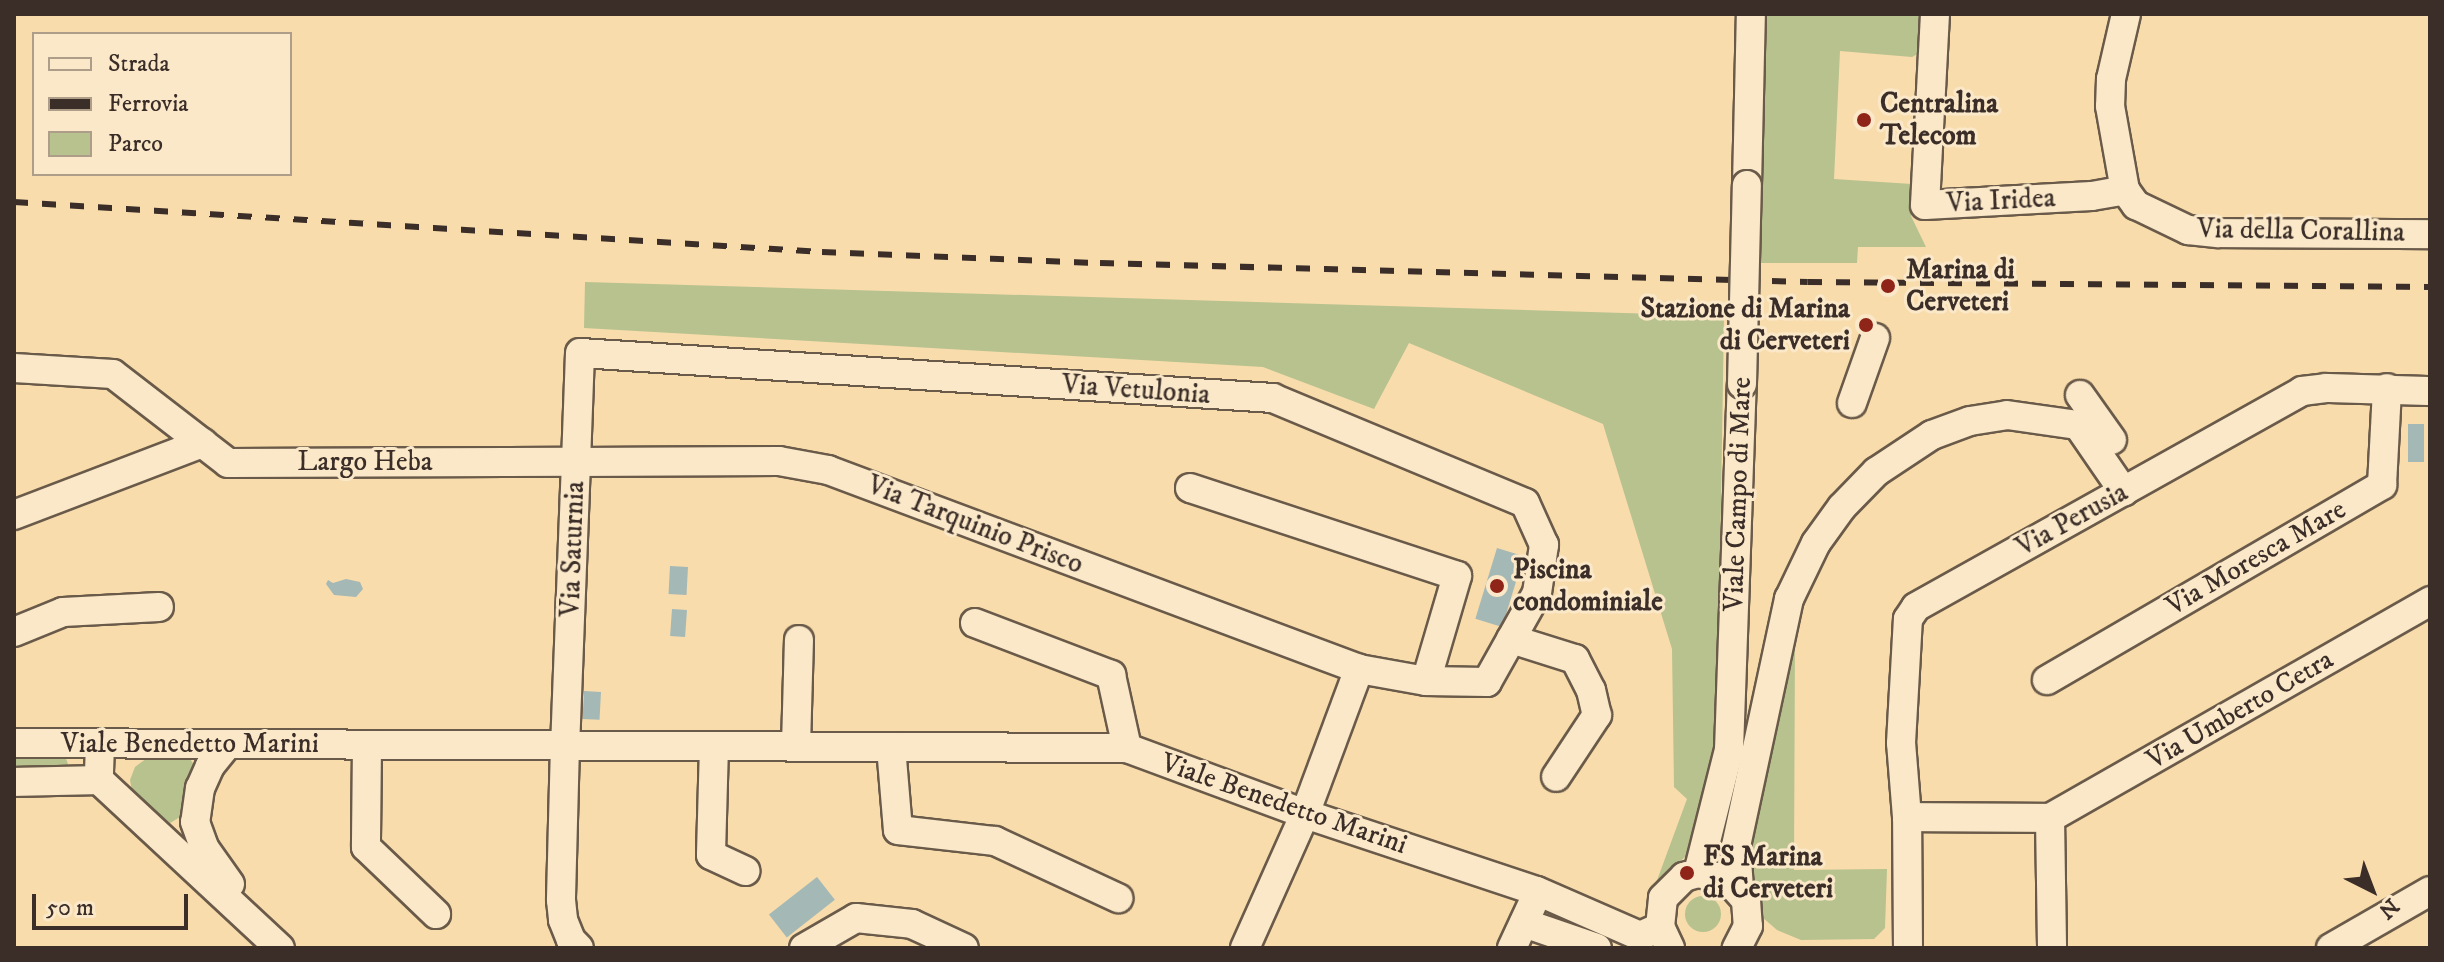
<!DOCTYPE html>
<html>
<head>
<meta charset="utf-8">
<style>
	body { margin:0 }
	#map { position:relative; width:2444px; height:962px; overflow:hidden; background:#f8dcac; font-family:"IM FELL DW Pica",serif }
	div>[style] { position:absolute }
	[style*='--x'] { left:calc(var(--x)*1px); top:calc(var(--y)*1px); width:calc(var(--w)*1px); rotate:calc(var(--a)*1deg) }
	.green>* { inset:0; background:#b7c28e }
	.round { border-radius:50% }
	.water>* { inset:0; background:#a4b8b6; transform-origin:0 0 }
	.roads { filter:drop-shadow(2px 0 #6a5a49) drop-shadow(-2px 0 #6a5a49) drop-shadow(0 2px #6a5a49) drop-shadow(0 -2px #6a5a49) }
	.minor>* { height:28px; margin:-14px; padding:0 14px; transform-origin:14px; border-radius:14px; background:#fae8c9 }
	.rail>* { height:6px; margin-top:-3px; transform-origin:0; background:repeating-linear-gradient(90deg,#3b2e28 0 14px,transparent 0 28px) }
	.bridges { filter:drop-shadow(2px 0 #6a5a49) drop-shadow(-2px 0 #6a5a49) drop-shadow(0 2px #6a5a49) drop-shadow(0 -2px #6a5a49) }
	.minor-bridge>* { height:28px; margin:-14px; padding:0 14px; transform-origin:14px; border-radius:14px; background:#fae8c9 }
	.dots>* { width:22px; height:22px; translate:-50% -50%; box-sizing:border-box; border:4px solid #fae8c9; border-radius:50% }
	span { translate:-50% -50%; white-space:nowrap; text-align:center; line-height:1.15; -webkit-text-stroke:6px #fae8c9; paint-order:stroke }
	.poi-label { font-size:28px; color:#3b2e28; font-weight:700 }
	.left { translate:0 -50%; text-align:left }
	.right { translate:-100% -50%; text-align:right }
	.street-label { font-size:28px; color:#3b2e28 }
	.frame { position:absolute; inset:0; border:16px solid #3b2e28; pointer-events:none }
	.legend { position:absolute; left:32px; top:32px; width:260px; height:144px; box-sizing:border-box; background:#fae8c9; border:2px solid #ae9e89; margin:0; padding:10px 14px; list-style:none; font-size:24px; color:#3b2e28 }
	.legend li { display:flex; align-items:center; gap:16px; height:40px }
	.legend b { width:40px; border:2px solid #ae9e89 }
	.north { position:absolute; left:2332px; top:850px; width:80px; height:80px; -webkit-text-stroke:6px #fae8c9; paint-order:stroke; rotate:138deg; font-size:22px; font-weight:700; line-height:32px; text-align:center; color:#3b2e28 }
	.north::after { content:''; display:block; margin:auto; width:28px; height:36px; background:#3b2e28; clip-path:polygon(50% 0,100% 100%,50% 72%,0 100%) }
	.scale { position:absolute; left:32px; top:894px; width:156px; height:36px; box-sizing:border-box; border:4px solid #3b2e28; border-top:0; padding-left:10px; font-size:24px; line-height:28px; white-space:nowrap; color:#3b2e28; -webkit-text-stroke:6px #fae8c9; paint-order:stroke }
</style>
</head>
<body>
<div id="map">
	<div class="green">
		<div style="clip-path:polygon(1766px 14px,1926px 14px,1925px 50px,1912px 57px,1840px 51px,1834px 179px,1912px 184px,1911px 216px,1926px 247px,1858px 247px,1857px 263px,1758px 263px)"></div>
		<div style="clip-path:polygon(585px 282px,1724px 316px,1717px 749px,1695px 848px,1656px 883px,1687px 799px,1674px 787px,1672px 649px,1603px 424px,1409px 343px,1374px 409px,1263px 367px,584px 328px)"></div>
		<div style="clip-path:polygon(1795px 638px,1794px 870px,1887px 869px,1885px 928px,1874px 939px,1801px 940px,1777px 930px,1762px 917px,1745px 866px)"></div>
		<div style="clip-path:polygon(180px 755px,189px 757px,197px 770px,180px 817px,170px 823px,132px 791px,130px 780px,135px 767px,147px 758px)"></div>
		<div style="clip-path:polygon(14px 756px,65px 756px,68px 764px,64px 768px,14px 768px)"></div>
		<div class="round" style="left:1685px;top:896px;width:36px;height:36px"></div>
	</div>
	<div class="water">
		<div style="left:2408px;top:424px;width:16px;height:38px"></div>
		<div style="left:1497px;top:548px;width:28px;height:74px;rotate:17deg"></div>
		<div style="left:670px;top:566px;width:18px;height:28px;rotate:3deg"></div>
		<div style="clip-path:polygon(346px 579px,360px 582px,363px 589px,356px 597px,334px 595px,326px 584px,328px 580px,333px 583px)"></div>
		<div style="left:672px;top:609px;width:15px;height:27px;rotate:4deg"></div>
		<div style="left:584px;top:691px;width:17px;height:28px;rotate:3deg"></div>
		<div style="left:817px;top:877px;width:29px;height:61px;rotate:52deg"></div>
	</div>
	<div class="roads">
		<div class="minor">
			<div style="--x:1935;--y:14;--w:191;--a:93"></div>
			<div style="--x:1925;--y:205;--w:167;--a:-3.1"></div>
			<div style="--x:2092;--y:196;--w:34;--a:-10"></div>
			<div style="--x:2126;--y:14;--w:67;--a:103"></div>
			<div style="--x:2111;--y:79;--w:27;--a:92"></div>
			<div style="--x:2110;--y:106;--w:85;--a:79.9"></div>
			<div style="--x:2125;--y:190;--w:19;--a:54"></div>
			<div style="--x:2136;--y:205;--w:58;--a:25.7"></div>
			<div style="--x:2188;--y:230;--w:31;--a:6"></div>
			<div style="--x:2219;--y:233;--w:211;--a:0.3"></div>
			<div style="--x:1747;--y:185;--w:171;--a:-88.7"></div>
			<div style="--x:14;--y:368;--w:99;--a:3.5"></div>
			<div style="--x:113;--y:374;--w:145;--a:37.7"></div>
			<div style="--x:228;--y:463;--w:348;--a:-0.2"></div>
			<div style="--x:576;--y:462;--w:203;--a:-0.3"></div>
			<div style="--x:779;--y:461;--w:50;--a:10.4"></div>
			<div style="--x:828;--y:470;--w:567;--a:20.54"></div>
			<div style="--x:1359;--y:669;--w:68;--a:10.2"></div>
			<div style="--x:1426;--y:681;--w:61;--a:0.9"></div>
			<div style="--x:1487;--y:682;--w:102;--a:-60.7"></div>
			<div style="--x:1537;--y:593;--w:49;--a:-81.7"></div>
			<div style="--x:1544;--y:545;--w:46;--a:-114.3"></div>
			<div style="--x:1525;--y:503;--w:273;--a:-157.4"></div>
			<div style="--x:1273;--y:398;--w:694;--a:-176.28"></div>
			<div style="--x:580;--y:353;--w:109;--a:92.1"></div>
			<div style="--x:576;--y:462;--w:283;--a:92.2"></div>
			<div style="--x:565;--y:745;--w:155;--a:91.5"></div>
			<div style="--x:561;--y:900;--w:20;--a:84"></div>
			<div style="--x:563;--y:920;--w:22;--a:68"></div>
			<div style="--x:571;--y:940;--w:11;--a:45"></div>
			<div style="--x:2080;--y:395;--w:55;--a:54.6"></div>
			<div style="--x:1852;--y:403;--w:69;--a:-70.5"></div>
			<div style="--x:1190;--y:488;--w:281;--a:18.2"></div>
			<div style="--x:1457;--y:576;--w:109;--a:106.4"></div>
			<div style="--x:14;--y:515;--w:202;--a:-20.9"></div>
			<div style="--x:975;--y:623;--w:146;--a:20.9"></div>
			<div style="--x:1111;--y:675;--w:75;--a:77.6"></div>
			<div style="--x:14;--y:632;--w:53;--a:-22.2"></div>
			<div style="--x:63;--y:612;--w:96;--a:-3"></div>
			<div style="--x:1511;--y:639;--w:67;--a:17.4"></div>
			<div style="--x:1575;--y:659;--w:35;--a:63"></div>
			<div style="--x:1591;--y:690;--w:26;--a:77"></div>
			<div style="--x:1597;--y:715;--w:74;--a:123.5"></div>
			<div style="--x:2047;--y:680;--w:388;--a:-30.2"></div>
			<div style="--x:2382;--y:485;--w:97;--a:-87"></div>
			<div style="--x:14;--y:743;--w:1113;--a:0.26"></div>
			<div style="--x:1127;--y:748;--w:190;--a:20.3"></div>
			<div style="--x:1305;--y:814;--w:244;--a:18.4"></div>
			<div style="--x:1537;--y:891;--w:112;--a:23.6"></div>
			<div style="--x:1640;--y:936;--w:22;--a:-24"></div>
			<div style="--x:100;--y:744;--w:36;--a:92"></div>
			<div style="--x:99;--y:780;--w:247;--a:42.9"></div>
			<div style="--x:227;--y:745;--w:27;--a:129"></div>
			<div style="--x:210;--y:766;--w:24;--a:114"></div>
			<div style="--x:200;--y:788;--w:34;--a:98"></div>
			<div style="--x:195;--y:822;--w:29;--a:70"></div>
			<div style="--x:205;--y:849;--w:43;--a:54.5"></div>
			<div style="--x:367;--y:745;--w:102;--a:90.6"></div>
			<div style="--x:366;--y:847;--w:97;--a:43.7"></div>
			<div style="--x:714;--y:746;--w:109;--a:91.6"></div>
			<div style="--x:711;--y:855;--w:38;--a:25"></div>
			<div style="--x:796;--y:746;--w:106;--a:-88.4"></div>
			<div style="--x:891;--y:747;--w:83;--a:85.2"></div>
			<div style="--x:898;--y:830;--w:98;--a:6.5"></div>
			<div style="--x:995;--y:841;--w:136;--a:24.9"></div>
			<div style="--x:14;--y:782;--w:85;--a:-1.3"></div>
			<div style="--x:1907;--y:817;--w:74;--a:-94.6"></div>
			<div style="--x:1901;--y:743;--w:124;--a:-86.8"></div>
			<div style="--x:1908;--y:619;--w:14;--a:-56"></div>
			<div style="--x:1916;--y:607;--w:442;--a:-29.2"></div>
			<div style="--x:2302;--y:391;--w:24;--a:-7"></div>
			<div style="--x:2326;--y:388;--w:104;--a:1.7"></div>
			<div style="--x:2050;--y:818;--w:130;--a:89.1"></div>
			<div style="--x:1698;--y:873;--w:127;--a:-75.9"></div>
			<div style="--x:1729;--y:750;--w:366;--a:-88"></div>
			<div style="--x:1739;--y:888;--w:42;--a:-94.1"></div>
			<div style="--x:1736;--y:846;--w:253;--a:-77.9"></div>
			<div style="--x:1789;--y:599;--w:62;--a:-64.3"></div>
			<div style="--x:1816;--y:543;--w:44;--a:-54.2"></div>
			<div style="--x:1842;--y:507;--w:49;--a:-45.8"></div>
			<div style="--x:1876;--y:472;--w:67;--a:-33.5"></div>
			<div style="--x:1932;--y:435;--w:40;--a:-20.2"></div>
			<div style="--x:1970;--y:421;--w:37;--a:-9"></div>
			<div style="--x:2007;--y:415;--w:72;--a:8"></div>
			<div style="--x:2078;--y:425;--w:81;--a:55.5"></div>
			<div style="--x:1524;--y:923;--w:77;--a:18.9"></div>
			<div style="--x:804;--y:948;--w:60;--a:-30"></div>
			<div style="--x:856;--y:918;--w:56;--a:6.1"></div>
			<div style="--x:912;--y:924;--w:57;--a:24.8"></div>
			<div style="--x:1245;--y:948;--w:147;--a:-65.9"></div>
			<div style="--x:1305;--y:814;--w:155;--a:-69.6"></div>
			<div style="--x:1512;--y:948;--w:47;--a:-65.1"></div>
			<div style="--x:1670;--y:948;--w:23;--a:-115"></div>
			<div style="--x:1660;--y:927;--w:29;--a:-84"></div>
			<div style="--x:1663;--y:898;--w:30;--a:-45"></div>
			<div style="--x:1684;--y:877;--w:15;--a:-16"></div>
			<div style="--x:1698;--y:873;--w:30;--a:12"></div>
			<div style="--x:1727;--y:879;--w:28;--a:48"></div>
			<div style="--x:1746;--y:900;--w:26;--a:86"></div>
			<div style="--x:1748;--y:926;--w:25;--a:117"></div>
			<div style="--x:1908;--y:948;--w:131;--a:-90.4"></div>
			<div style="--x:1907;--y:817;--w:143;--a:0.4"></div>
			<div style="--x:2050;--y:818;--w:438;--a:-29.7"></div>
			<div style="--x:2331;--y:948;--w:114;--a:-29.9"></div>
		</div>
	</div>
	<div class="rail">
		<div style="--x:14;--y:202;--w:810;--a:3.54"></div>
		<div style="--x:822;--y:252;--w:278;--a:2.3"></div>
		<div style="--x:1100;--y:263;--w:708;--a:1.54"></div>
		<div style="--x:1808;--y:282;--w:622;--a:0.46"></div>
	</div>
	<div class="bridges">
		<div class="minor-bridge">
			<div style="--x:1742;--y:384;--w:199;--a:-88.6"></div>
		</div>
	</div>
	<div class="dots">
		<div style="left:1864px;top:120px;background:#8f2418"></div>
		<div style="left:1888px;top:286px;background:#8f2418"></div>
		<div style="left:1866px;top:325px;background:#8f2418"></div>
		<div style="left:1497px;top:586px;background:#8f2418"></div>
		<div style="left:1687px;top:873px;background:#8f2418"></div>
	</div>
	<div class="poi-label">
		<span class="left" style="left:1880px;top:120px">Centralina<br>Telecom</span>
		<span class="left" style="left:1906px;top:286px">Marina di<br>Cerveteri</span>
		<span class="right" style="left:1850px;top:325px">Stazione di Marina<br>di Cerveteri</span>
		<span class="left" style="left:1513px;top:586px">Piscina<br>condominiale</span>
		<span class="left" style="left:1703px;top:873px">FS Marina<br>di Cerveteri</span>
	</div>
	<div class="street-label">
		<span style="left:2001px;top:201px;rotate:-3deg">Via Iridea</span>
		<span style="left:2301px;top:231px;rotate:1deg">Via della Corallina</span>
		<span style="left:1136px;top:390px;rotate:4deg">Via Vetulonia</span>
		<span style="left:365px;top:462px">Largo Heba</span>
		<span style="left:1738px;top:494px;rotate:-88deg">Viale Campo di Mare</span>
		<span style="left:2072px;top:520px;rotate:-29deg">Via Perusia</span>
		<span style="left:975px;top:525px;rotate:21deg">Via Tarquinio Prisco</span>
		<span style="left:573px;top:549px;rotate:-88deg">Via Saturnia</span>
		<span style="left:2256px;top:558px;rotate:-30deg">Via Moresca Mare</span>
		<span style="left:2240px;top:710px;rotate:-30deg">Via Umberto Cetra</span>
		<span style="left:190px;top:744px">Viale Benedetto Marini</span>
		<span style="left:1284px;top:804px;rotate:19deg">Viale Benedetto Marini</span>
	</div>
	<div class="frame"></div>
	<ul class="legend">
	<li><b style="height:10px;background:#fae8c9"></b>Strada</li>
	<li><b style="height:10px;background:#3b2e28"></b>Ferrovia</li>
	<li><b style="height:22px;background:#b7c28e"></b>Parco</li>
	</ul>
	<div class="north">N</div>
	<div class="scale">50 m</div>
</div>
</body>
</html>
